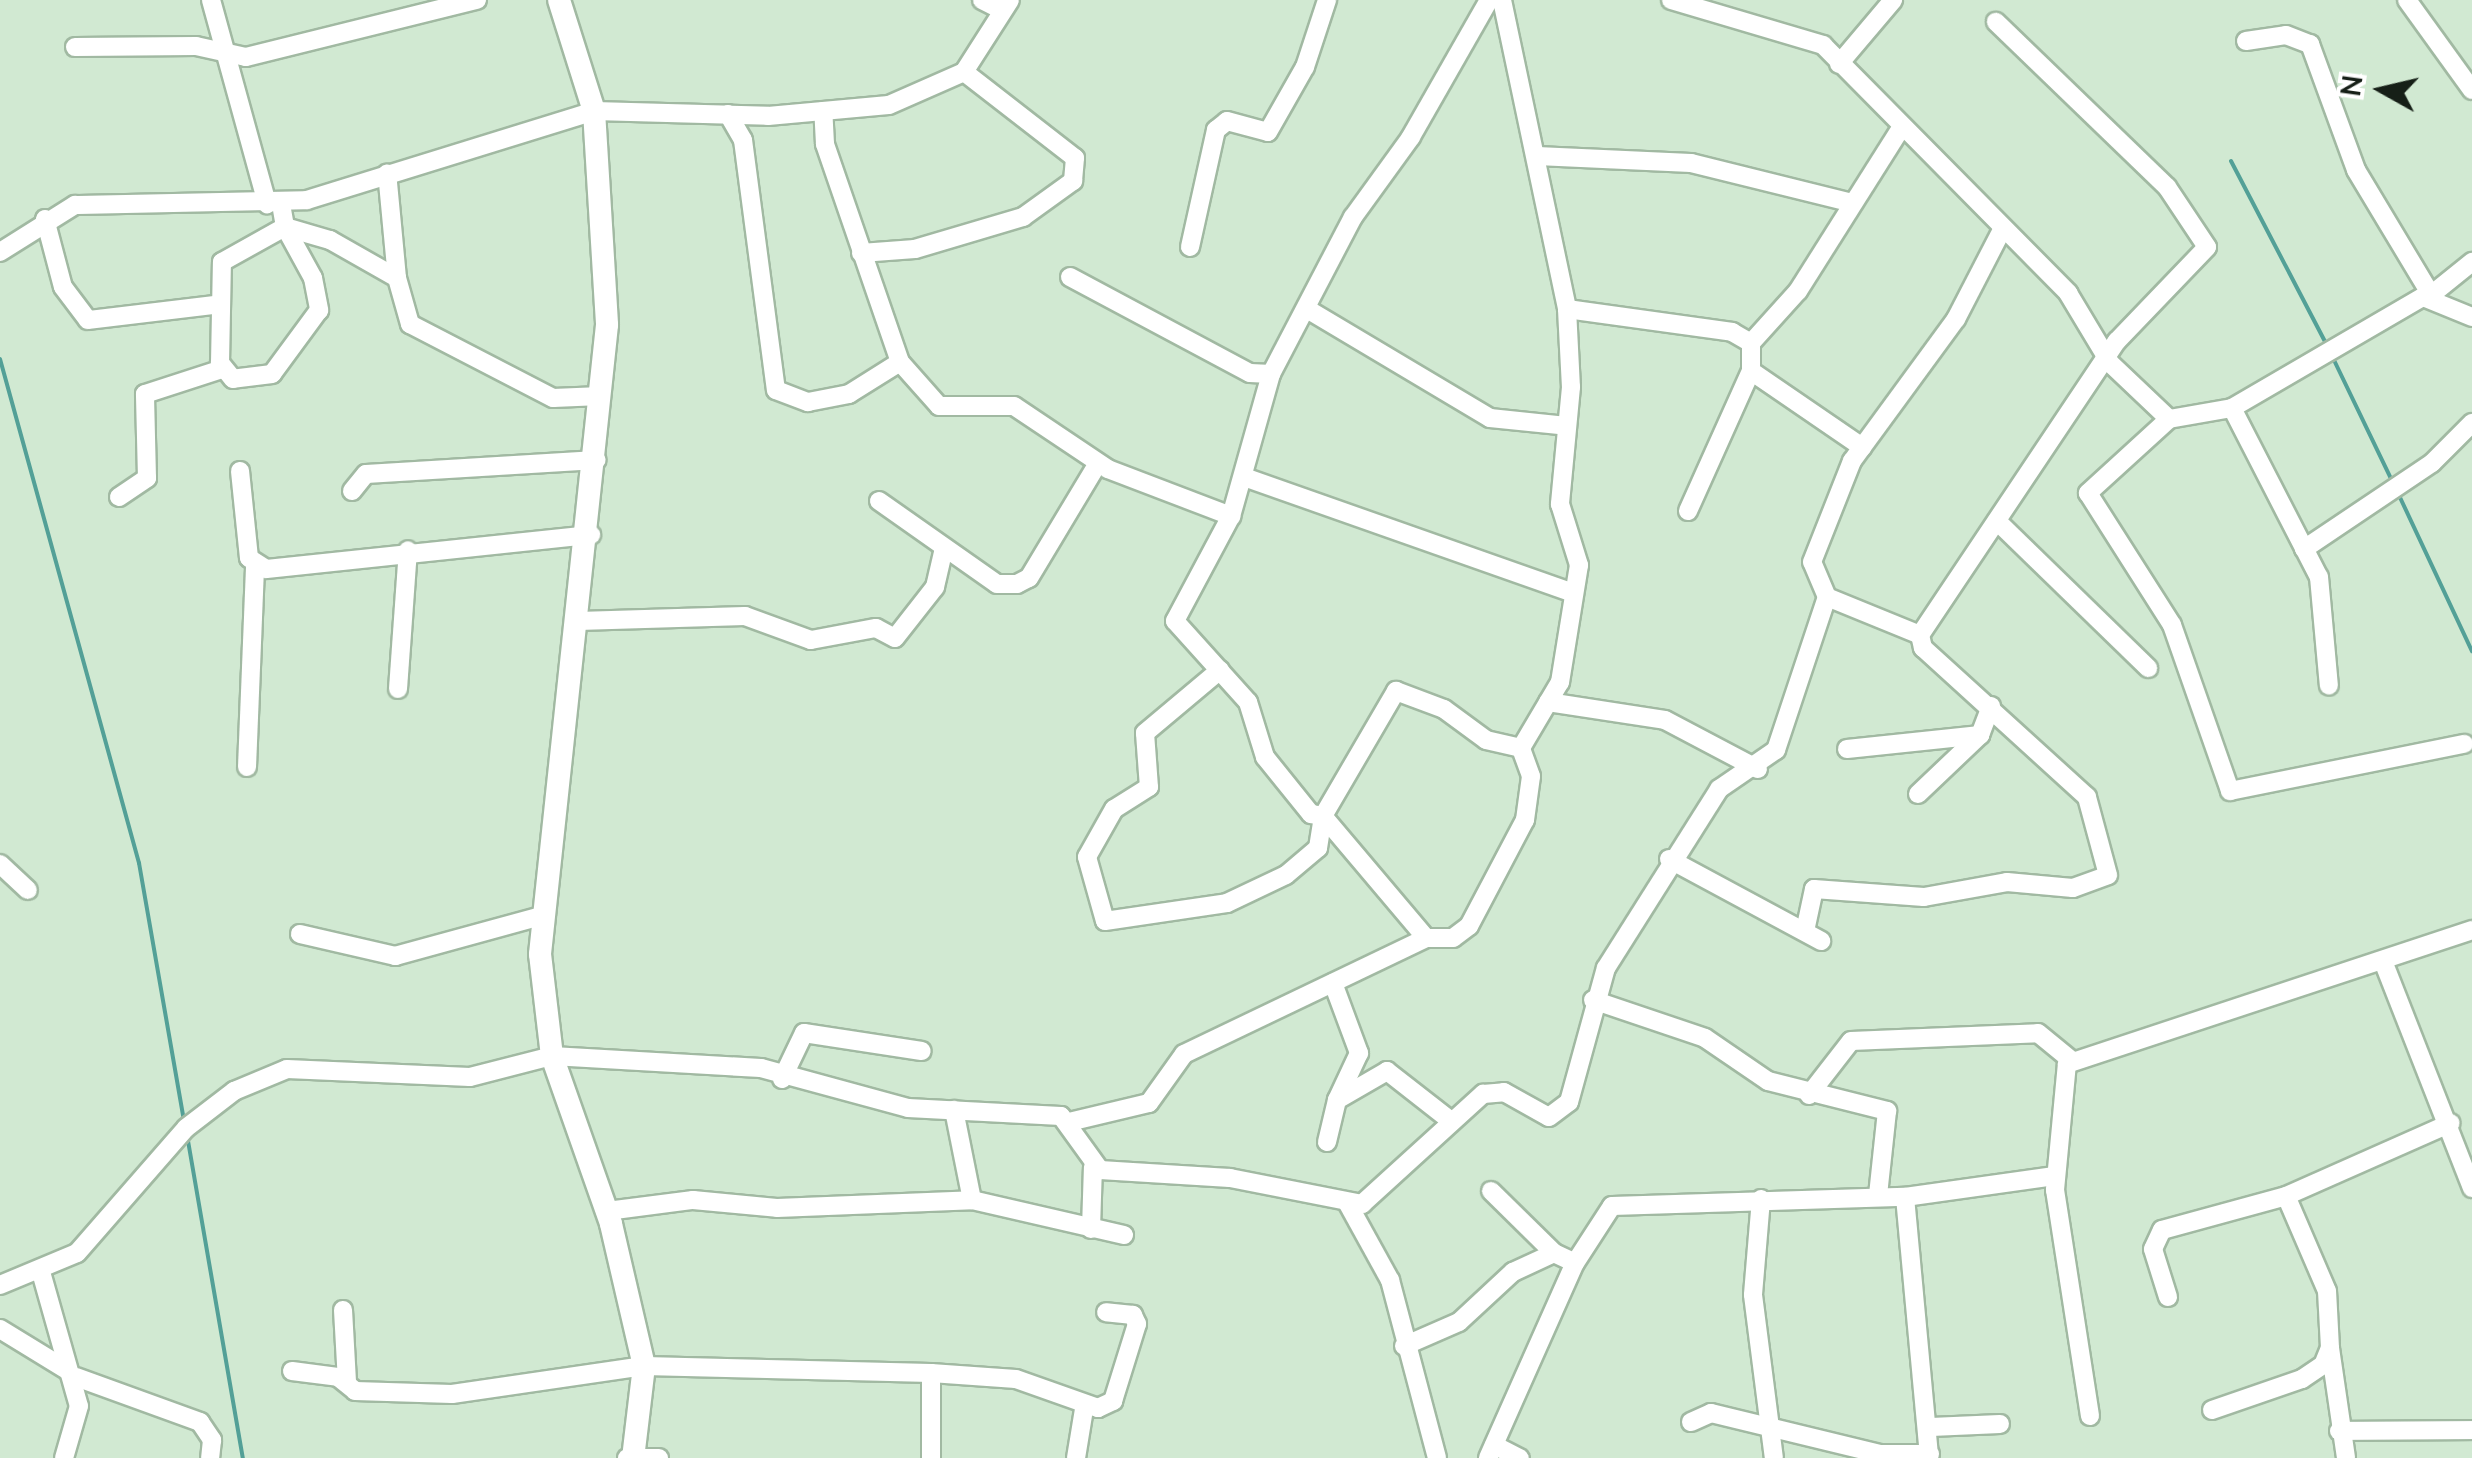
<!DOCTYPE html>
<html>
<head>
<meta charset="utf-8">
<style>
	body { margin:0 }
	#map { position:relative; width:2472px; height:1458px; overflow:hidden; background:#d1e9d2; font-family:"Nunito Sans",sans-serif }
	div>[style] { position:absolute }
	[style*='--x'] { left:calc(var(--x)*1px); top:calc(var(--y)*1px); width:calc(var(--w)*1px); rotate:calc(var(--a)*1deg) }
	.stream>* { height:4px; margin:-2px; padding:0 2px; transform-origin:2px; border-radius:2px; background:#53a097 }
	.roads { filter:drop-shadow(2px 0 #a1b9a2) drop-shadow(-2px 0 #a1b9a2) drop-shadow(0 2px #a1b9a2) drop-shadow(0 -2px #a1b9a2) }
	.street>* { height:18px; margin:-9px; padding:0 9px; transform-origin:9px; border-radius:9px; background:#fff }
	.secondary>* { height:22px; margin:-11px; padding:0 11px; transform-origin:11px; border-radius:11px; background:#fff }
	span { translate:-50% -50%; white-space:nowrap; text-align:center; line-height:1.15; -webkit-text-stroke:8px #fff; paint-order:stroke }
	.north { position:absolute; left:2332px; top:40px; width:100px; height:100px; -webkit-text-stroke:8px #fff; paint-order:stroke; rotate:278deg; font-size:28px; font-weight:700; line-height:40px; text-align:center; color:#161f17 }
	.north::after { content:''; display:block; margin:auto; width:35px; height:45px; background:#161f17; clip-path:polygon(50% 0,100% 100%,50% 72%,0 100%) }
</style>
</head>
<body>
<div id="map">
	<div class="stream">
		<div style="--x:2231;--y:161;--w:210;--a:62.5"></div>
		<div style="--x:2332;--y:356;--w:141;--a:64.3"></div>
		<div style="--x:0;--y:359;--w:523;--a:74.58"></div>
		<div style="--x:139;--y:863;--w:262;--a:80.1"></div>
		<div style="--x:2397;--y:491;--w:177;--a:64.9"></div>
		<div style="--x:187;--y:1135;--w:328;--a:80.2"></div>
	</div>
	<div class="roads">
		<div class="street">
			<div style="--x:211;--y:0;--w:212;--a:74.6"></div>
			<div style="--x:982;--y:0;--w:22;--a:27"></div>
			<div style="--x:1489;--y:0;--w:158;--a:119.7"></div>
			<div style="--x:1411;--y:137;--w:99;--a:125.9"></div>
			<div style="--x:1353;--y:217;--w:177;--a:117.6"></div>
			<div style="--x:1271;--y:374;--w:148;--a:105.7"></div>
			<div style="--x:1231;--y:516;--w:119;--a:118.1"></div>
			<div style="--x:1175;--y:621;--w:109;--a:48"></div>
			<div style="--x:1248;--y:702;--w:58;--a:72.8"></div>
			<div style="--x:1265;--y:757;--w:73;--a:51.1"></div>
			<div style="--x:1311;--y:814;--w:12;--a:9"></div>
			<div style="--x:1323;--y:816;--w:145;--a:-59.7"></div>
			<div style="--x:1396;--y:691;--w:51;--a:20.6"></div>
			<div style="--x:1444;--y:709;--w:52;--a:36.4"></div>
			<div style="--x:1486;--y:740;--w:36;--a:13"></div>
			<div style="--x:1502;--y:0;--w:316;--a:78.1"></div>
			<div style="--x:1567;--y:309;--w:78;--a:87.1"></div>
			<div style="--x:1571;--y:387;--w:118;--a:95.4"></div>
			<div style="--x:1560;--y:504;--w:64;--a:72.7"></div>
			<div style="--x:1579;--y:565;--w:119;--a:99.2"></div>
			<div style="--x:1560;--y:682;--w:77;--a:120.6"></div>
			<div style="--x:1671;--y:0;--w:159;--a:16.5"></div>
			<div style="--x:1823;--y:45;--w:349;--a:45.3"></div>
			<div style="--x:2068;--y:293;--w:82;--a:59"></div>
			<div style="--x:2110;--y:363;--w:81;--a:43.5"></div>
			<div style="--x:2169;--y:419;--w:64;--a:-9.9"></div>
			<div style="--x:2232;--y:408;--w:221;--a:-30.2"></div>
			<div style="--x:2423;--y:297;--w:53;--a:22.2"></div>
			<div style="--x:2407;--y:0;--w:111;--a:54.2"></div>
			<div style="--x:2246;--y:41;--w:40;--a:-8.5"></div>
			<div style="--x:2286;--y:35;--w:26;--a:21"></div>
			<div style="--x:2310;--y:44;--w:134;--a:69.9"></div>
			<div style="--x:2356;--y:170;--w:146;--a:59"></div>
			<div style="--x:2431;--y:295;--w:53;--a:-38.8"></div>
			<div style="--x:75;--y:47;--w:121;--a:-0.5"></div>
			<div style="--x:196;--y:46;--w:51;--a:12.4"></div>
			<div style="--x:246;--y:57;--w:238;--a:-13.9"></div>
			<div style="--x:1839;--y:64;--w:84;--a:-49.8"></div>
			<div style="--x:728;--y:114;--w:30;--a:60"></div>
			<div style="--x:743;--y:140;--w:252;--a:82.5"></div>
			<div style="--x:776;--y:390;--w:34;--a:21"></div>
			<div style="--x:808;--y:402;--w:42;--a:-11"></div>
			<div style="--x:849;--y:394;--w:60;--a:-32.1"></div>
			<div style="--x:900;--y:362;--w:231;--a:-109"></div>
			<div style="--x:825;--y:144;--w:33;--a:-93"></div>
			<div style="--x:1537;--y:156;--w:154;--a:2.6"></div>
			<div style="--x:1691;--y:163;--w:167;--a:13.9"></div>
			<div style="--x:281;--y:204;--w:23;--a:80"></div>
			<div style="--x:285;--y:227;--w:58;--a:61.2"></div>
			<div style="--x:313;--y:278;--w:33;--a:79"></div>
			<div style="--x:319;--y:310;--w:79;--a:126.3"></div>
			<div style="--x:272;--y:374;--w:39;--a:173"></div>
			<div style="--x:233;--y:379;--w:21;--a:-129"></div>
			<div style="--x:220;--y:363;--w:101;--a:-88.9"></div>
			<div style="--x:222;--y:262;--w:72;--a:-29.1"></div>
			<div style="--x:285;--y:227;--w:47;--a:16.1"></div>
			<div style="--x:330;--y:240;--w:77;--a:29.6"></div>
			<div style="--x:397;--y:278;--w:105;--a:-95.4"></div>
			<div style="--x:45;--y:219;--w:70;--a:75.2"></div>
			<div style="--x:63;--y:287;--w:41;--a:52.9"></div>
			<div style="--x:88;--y:320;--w:127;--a:-6.8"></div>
			<div style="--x:1190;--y:247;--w:120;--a:-77.5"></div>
			<div style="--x:1216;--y:130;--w:14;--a:-39"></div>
			<div style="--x:1227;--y:121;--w:42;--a:15"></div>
			<div style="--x:1268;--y:132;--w:75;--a:-60.4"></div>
			<div style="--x:1305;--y:67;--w:71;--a:-71.8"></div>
			<div style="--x:0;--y:252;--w:89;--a:-32.1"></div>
			<div style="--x:75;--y:205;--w:232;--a:-1.2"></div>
			<div style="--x:307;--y:200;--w:300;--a:-17.2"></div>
			<div style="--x:594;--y:111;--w:174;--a:1.6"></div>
			<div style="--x:768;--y:116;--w:121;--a:-5.2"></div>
			<div style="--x:889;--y:105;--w:82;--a:-23.7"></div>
			<div style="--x:964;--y:72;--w:85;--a:-57.4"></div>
			<div style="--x:861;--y:253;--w:54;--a:-4.2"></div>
			<div style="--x:915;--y:249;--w:113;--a:-16.5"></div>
			<div style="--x:1023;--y:217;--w:62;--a:-35.8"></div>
			<div style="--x:1073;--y:181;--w:23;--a:-85"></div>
			<div style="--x:1075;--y:158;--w:140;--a:-142.2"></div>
			<div style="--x:1070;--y:277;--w:204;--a:28.1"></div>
			<div style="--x:1250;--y:373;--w:21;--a:3"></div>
			<div style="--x:397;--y:278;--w:48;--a:74.2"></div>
			<div style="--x:410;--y:324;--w:161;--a:27.4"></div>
			<div style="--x:553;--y:398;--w:48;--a:-2.4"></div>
			<div style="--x:1307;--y:309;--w:213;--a:30.8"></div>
			<div style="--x:1490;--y:418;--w:77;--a:5.9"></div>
			<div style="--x:1567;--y:309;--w:167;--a:7.9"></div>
			<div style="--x:1732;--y:332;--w:22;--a:30"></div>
			<div style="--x:900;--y:362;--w:59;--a:48.4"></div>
			<div style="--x:939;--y:406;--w:75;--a:0"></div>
			<div style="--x:1014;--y:406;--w:113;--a:33.8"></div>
			<div style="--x:1108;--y:469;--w:132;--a:20.9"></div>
			<div style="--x:1751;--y:371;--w:135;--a:34.4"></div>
			<div style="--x:2232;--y:408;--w:190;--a:62.8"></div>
			<div style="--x:2319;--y:577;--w:109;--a:84.8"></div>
			<div style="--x:2169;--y:419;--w:110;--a:137.6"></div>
			<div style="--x:2088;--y:493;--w:156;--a:57.5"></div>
			<div style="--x:2172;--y:625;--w:176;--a:70.7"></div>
			<div style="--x:2230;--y:791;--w:239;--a:-11.4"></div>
			<div style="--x:240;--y:471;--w:87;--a:84.1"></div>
			<div style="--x:249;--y:558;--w:20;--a:33"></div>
			<div style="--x:266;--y:569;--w:327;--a:-6"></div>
			<div style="--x:1244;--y:477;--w:347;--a:19.4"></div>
			<div style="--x:352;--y:491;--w:22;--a:-51"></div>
			<div style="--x:366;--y:474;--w:231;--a:-3.5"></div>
			<div style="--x:119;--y:497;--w:34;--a:-34"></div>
			<div style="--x:147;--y:478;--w:84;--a:-91.4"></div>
			<div style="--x:145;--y:394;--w:81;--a:-18"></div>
			<div style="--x:879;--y:501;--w:144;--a:35.1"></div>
			<div style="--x:997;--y:584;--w:20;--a:0"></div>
			<div style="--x:1017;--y:584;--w:13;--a:-27"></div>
			<div style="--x:1029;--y:578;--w:134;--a:-59"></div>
			<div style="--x:1688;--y:511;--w:154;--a:-65.8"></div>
			<div style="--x:1751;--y:371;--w:28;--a:-90"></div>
			<div style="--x:1751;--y:343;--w:70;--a:-47.9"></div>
			<div style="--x:1798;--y:291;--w:189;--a:-57.7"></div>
			<div style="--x:1997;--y:521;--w:211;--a:44.2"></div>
			<div style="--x:2304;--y:549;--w:154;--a:-33.9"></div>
			<div style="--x:2432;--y:463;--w:57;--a:-45"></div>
			<div style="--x:1827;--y:597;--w:38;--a:-113"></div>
			<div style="--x:1812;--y:562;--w:109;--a:-68.4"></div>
			<div style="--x:1852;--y:461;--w:176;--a:-53.8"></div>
			<div style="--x:1956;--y:319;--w:102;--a:-62.7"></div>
			<div style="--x:578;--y:621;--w:167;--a:-1.7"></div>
			<div style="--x:745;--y:616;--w:70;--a:20"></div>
			<div style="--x:811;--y:640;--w:66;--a:-10.5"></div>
			<div style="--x:876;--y:628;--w:21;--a:28"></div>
			<div style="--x:895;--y:638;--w:65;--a:-51.9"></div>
			<div style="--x:935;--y:587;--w:37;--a:-77"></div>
			<div style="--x:1220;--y:670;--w:98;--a:140"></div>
			<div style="--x:1145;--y:733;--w:54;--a:85.8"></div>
			<div style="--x:1149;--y:787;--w:41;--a:147.8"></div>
			<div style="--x:1114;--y:809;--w:55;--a:119.4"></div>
			<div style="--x:1087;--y:857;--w:66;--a:74.3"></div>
			<div style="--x:1105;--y:921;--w:123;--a:-8.4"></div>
			<div style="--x:1227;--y:903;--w:65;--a:-25.4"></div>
			<div style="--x:1286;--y:875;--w:42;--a:-40.2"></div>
			<div style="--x:1318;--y:848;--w:32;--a:-81"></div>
			<div style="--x:1323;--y:816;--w:160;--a:49.8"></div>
			<div style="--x:1426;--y:938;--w:27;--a:0"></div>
			<div style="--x:1453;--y:938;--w:20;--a:-37"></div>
			<div style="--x:1469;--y:926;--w:120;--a:-62.2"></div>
			<div style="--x:1525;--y:820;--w:44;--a:-82.2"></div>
			<div style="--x:1531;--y:776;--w:30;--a:-110"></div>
			<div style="--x:398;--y:689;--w:139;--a:-85.9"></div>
			<div style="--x:1548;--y:702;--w:118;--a:8.7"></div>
			<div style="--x:1665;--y:720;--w:105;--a:27.8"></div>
			<div style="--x:1847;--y:749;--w:134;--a:-6"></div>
			<div style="--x:1980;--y:735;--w:31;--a:-69"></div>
			<div style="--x:247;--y:767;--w:202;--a:-87.7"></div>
			<div style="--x:1918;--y:794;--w:86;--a:-43.6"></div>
			<div style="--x:1669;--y:859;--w:173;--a:28.3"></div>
			<div style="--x:0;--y:864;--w:38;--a:43"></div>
			<div style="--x:1805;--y:931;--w:43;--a:-77.9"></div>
			<div style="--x:1814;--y:889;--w:110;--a:4.2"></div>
			<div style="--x:1924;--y:897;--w:84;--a:-10.2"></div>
			<div style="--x:2007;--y:882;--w:66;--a:5.2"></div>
			<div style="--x:2073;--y:888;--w:37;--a:-20"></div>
			<div style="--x:2108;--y:875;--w:81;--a:-105.1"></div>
			<div style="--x:2087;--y:797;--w:222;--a:-137.7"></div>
			<div style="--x:1923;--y:648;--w:13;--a:-103"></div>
			<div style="--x:1920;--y:635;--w:354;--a:-56.2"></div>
			<div style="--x:2117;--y:341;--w:130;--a:-46.2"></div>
			<div style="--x:2207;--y:247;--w:72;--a:-123.7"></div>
			<div style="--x:2167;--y:187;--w:238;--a:-136"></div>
			<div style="--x:300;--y:934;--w:98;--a:13"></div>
			<div style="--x:395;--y:956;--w:151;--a:-15.3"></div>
			<div style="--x:2383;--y:961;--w:244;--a:68.6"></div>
			<div style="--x:1333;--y:983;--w:75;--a:69.6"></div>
			<div style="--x:1359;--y:1053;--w:52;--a:115.1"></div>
			<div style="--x:1337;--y:1100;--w:58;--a:-30.1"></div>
			<div style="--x:1387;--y:1071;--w:81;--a:38"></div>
			<div style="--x:1593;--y:1000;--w:118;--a:18.7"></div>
			<div style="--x:1705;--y:1038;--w:76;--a:34.3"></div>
			<div style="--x:1768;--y:1081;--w:123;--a:14.1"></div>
			<div style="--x:1887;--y:1111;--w:84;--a:96.1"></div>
			<div style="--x:782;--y:1079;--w:51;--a:-64.4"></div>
			<div style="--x:804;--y:1033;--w:119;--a:8.7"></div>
			<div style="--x:1809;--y:1095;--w:68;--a:-52.1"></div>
			<div style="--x:1851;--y:1041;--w:187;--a:-2.4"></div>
			<div style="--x:2038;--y:1033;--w:43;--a:39.3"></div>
			<div style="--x:1069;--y:1122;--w:82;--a:-13.4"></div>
			<div style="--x:1149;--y:1103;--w:60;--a:-54.5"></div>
			<div style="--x:1184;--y:1054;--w:268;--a:-25.6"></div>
			<div style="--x:1327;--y:1142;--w:43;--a:-76.6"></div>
			<div style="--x:1491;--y:1191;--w:88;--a:44.5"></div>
			<div style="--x:1905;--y:1197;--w:262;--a:84.7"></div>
			<div style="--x:1761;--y:1199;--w:96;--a:94.8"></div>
			<div style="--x:1753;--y:1295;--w:164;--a:82.7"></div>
			<div style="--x:972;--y:1200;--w:156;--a:13"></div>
			<div style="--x:1348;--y:1204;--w:87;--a:61.1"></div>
			<div style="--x:1390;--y:1280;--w:184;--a:75.2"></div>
			<div style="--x:607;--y:1211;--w:87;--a:-7.3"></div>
			<div style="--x:693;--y:1200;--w:84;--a:5.4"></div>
			<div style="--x:777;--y:1208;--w:195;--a:-2.3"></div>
			<div style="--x:972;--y:1200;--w:92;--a:-101.3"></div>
			<div style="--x:1091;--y:1229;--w:62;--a:-88.2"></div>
			<div style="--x:41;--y:1272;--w:139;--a:74.2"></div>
			<div style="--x:79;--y:1406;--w:54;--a:106.1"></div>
			<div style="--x:0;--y:1285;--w:83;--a:-22.6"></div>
			<div style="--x:77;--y:1253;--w:166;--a:-48.9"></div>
			<div style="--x:186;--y:1128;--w:61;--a:-37.6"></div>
			<div style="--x:234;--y:1091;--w:57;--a:-22.5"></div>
			<div style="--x:287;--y:1069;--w:183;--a:2.5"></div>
			<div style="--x:470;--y:1077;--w:85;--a:-14.4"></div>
			<div style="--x:552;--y:1056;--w:209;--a:3.3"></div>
			<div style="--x:761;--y:1068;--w:152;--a:15.2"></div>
			<div style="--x:908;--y:1108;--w:153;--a:3"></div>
			<div style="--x:1061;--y:1116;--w:67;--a:54.2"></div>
			<div style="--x:1100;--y:1170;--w:130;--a:3.5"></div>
			<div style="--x:1230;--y:1178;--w:135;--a:11.1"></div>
			<div style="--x:1362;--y:1204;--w:164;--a:-42.3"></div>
			<div style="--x:1483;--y:1094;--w:21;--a:-5"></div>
			<div style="--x:1504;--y:1092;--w:51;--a:29.1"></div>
			<div style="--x:1549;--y:1117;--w:25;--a:-37"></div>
			<div style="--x:1569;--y:1102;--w:139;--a:-74.6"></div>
			<div style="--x:1606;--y:968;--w:212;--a:-57.7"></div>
			<div style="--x:1719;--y:789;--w:69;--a:-34.4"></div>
			<div style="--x:1776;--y:750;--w:161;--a:-71.6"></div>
			<div style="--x:1827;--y:597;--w:100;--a:22.2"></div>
			<div style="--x:2168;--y:1297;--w:50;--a:-107.4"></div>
			<div style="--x:2153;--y:1249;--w:21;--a:-65"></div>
			<div style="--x:2162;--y:1230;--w:129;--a:-15.3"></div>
			<div style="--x:2286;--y:1196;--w:180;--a:-23.9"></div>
			<div style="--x:343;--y:1310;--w:71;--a:86.8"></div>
			<div style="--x:0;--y:1329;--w:79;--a:31.5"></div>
			<div style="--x:1404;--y:1346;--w:60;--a:-23.6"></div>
			<div style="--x:1459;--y:1322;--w:74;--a:-42.8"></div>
			<div style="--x:1513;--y:1272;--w:45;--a:-24.9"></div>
			<div style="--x:1554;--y:1253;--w:23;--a:25"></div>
			<div style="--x:2330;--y:1348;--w:111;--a:81.7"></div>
			<div style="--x:292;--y:1371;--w:46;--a:7.4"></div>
			<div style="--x:338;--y:1377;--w:22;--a:39"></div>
			<div style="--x:355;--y:1391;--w:97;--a:1.8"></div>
			<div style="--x:452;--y:1394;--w:194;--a:-8.3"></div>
			<div style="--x:644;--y:1366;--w:287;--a:1.4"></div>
			<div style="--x:931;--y:1373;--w:85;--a:4"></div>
			<div style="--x:1016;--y:1379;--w:87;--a:19.5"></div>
			<div style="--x:1098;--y:1408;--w:17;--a:-25"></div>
			<div style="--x:1113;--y:1401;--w:81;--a:-72.7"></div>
			<div style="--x:1137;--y:1324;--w:10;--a:-114"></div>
			<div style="--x:1133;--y:1315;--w:27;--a:-174"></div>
			<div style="--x:931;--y:1373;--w:85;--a:90"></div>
			<div style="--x:76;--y:1377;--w:132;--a:19.9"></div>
			<div style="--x:200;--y:1422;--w:22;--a:56"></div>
			<div style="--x:212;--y:1440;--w:18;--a:96"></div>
			<div style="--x:2212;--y:1410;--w:95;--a:-19"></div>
			<div style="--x:2302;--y:1379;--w:25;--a:-34"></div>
			<div style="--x:2323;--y:1365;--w:18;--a:-68"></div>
			<div style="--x:2330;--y:1348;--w:57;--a:-93"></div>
			<div style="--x:2327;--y:1291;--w:103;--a:-113.3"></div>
			<div style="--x:2090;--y:1416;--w:229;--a:-98.8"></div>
			<div style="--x:2055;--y:1190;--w:127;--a:-84.6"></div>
			<div style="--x:2067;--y:1064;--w:427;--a:-18.3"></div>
			<div style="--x:1691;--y:1422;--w:22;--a:-24"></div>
			<div style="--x:1711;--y:1413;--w:175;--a:13.6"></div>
			<div style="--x:1881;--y:1454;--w:49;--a:0"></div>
			<div style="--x:1931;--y:1427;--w:69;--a:-2.5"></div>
			<div style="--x:2339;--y:1431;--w:133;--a:-0.4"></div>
			<div style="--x:1494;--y:1445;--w:29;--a:27"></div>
			<div style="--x:627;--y:1458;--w:32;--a:0"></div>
			<div style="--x:1076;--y:1458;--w:50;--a:-80.7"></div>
			<div style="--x:1488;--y:1458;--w:214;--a:-66"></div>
			<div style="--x:1575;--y:1263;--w:68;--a:-57"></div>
			<div style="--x:1612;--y:1206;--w:293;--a:-1.8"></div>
			<div style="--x:1905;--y:1197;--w:151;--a:-8"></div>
		</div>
		<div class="secondary">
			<div style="--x:559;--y:0;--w:116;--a:72.5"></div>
			<div style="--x:594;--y:111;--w:214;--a:86.5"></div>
			<div style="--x:607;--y:325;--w:633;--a:96.08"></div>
			<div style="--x:540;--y:954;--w:103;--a:83.3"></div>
			<div style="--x:552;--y:1056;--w:178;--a:70.6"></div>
			<div style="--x:611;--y:1224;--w:146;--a:76.9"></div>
			<div style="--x:644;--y:1366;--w:93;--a:96.8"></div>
		</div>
	</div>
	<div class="north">N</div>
</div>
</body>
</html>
